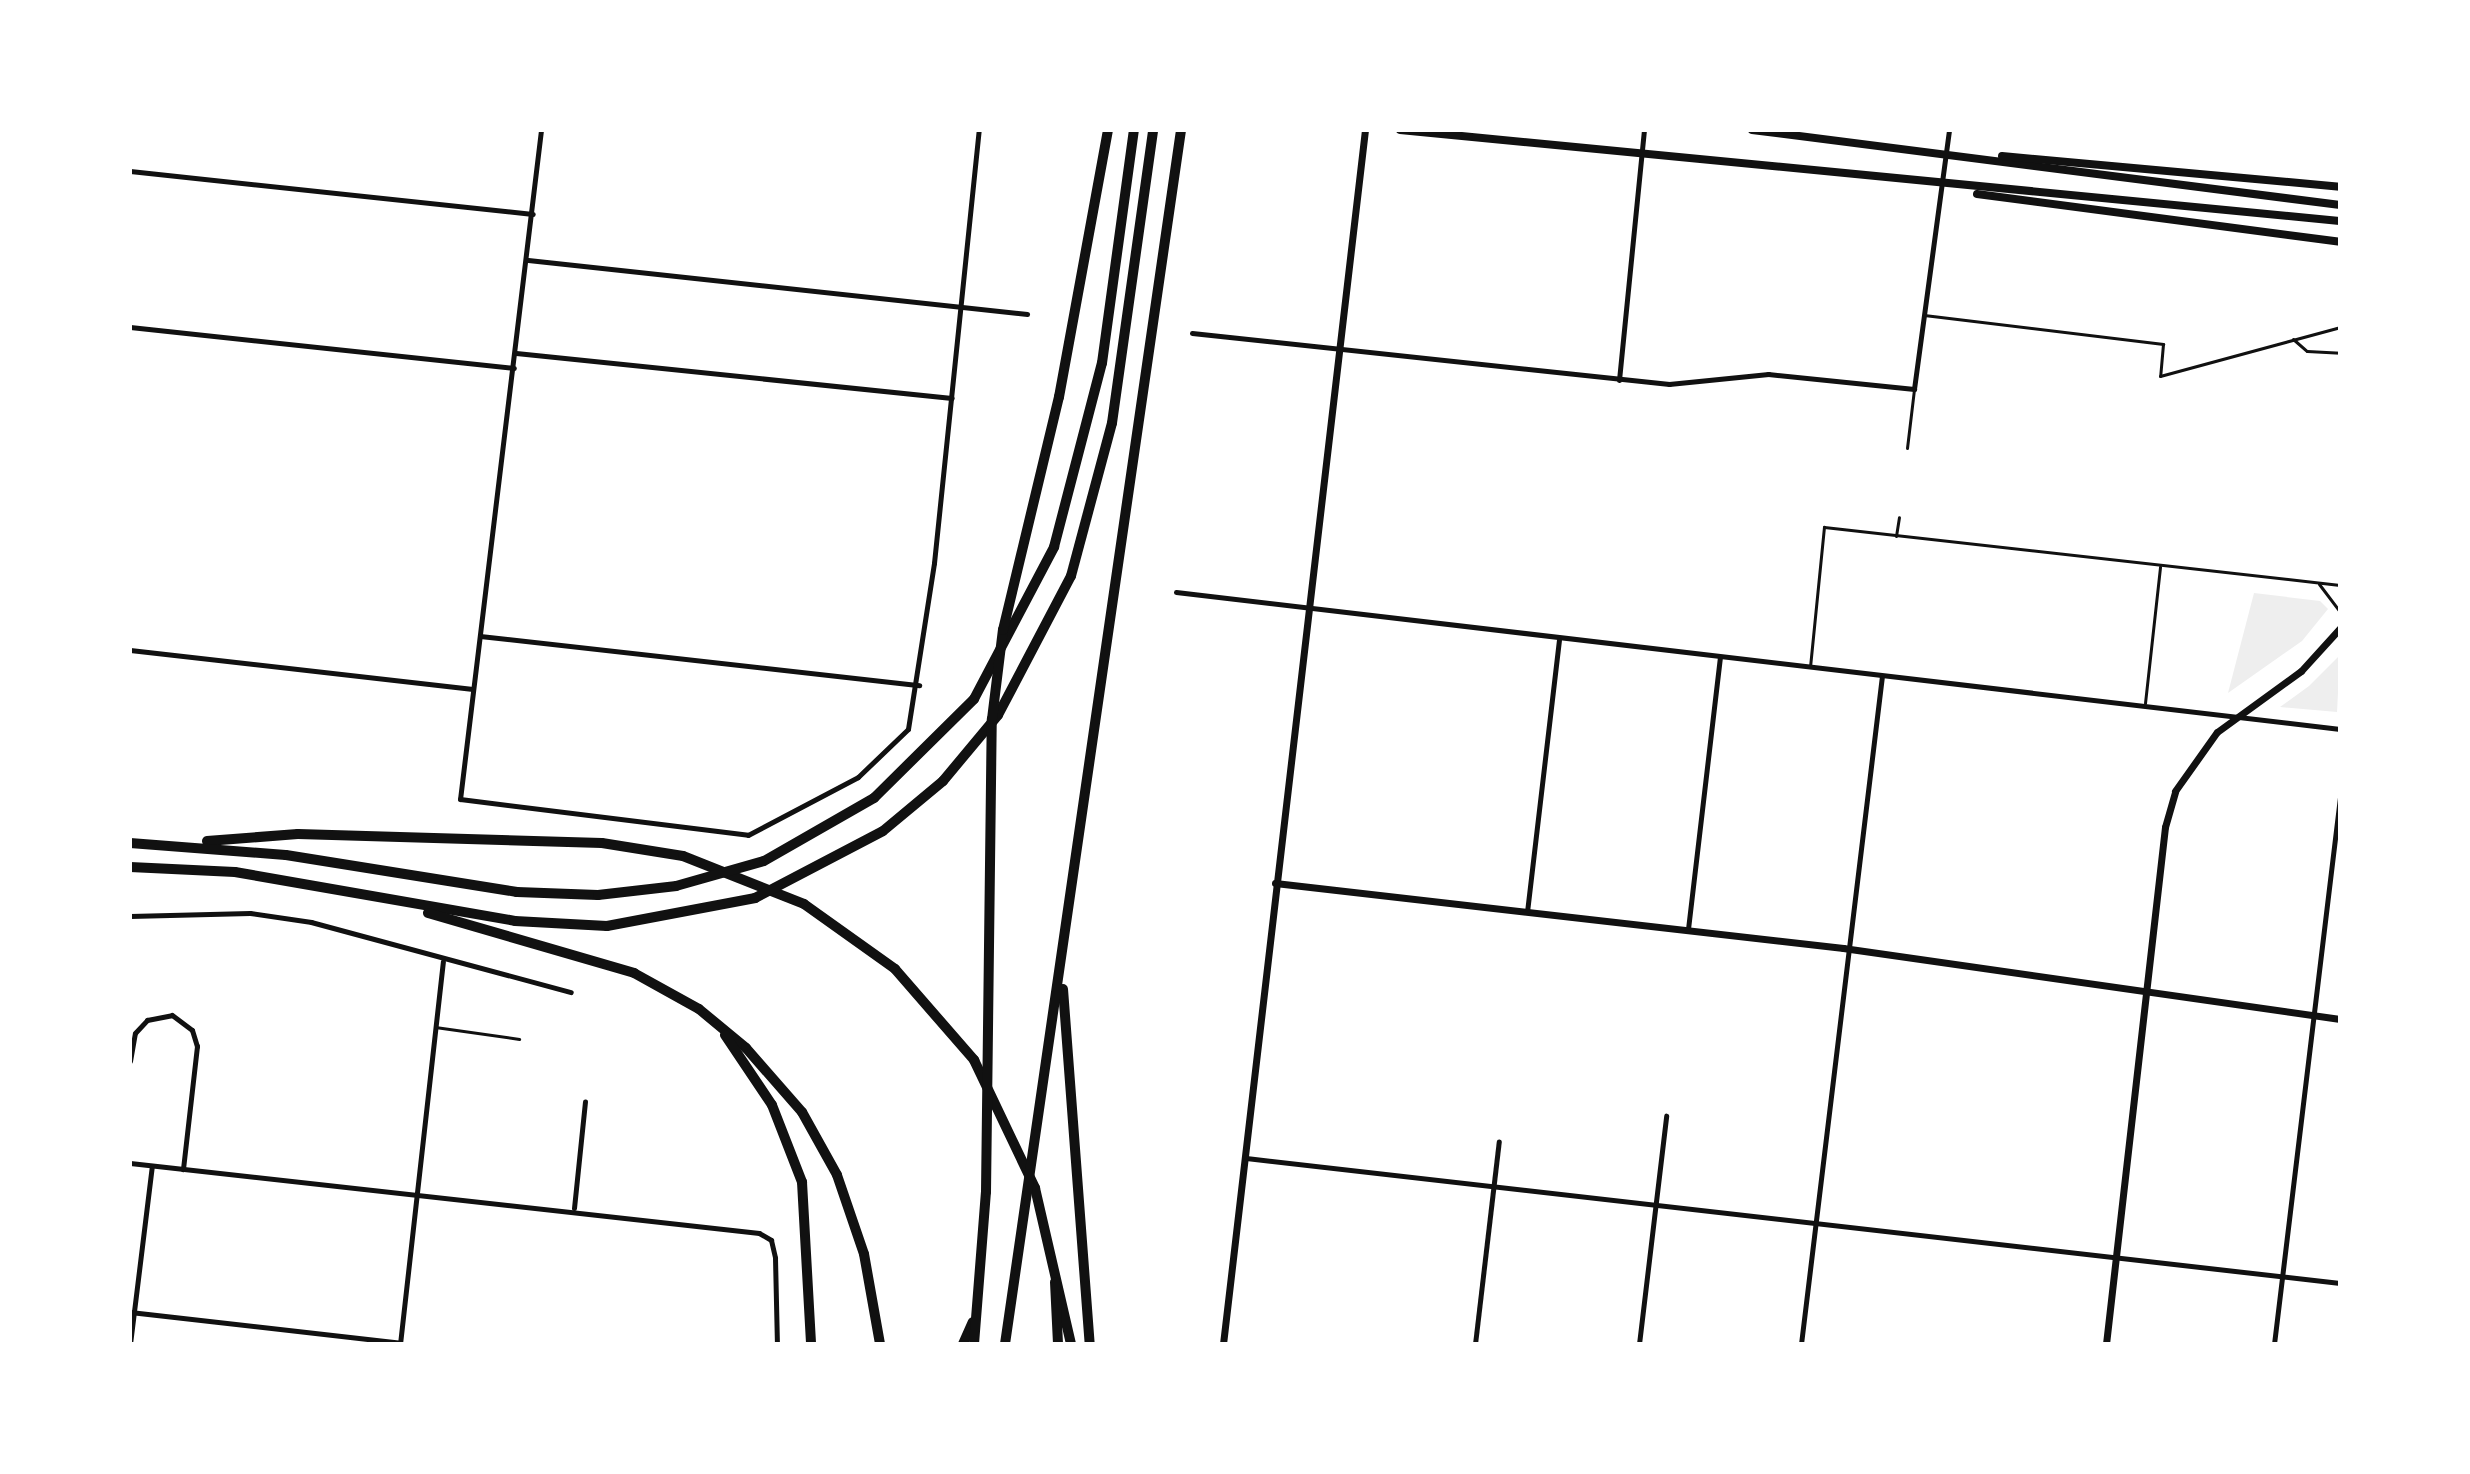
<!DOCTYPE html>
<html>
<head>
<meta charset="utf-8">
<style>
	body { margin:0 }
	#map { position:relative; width:2470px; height:1474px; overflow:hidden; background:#fff; font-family:"Public Sans",sans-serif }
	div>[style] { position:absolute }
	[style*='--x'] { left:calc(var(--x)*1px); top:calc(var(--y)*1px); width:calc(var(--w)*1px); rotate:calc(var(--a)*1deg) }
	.green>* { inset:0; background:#eee }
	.service>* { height:3px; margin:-1.5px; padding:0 1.5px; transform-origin:1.5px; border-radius:1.5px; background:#111 }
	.minor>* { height:5px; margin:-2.5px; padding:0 2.5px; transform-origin:2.5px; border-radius:2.5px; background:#111 }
	.tertiary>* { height:7px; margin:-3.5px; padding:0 3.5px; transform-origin:3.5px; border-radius:3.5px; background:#111 }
	.secondary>* { height:7px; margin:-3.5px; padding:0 3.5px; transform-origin:3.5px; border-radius:3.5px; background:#111 }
	.primary>* { height:8px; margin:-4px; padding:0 4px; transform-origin:4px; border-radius:4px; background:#111 }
	.motorway>* { height:10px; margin:-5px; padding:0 5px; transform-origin:5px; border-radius:5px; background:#111 }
	span { translate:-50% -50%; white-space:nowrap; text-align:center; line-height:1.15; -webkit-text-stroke:6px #fff; paint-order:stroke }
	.frame { position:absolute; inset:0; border:132px solid #fff; pointer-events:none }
</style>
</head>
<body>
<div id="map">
	<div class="green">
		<div style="clip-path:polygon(2254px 593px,2320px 601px,2328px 609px,2302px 641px,2228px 693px)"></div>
		<div style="clip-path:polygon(2340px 655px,2337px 712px,2280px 707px,2309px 686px)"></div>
	</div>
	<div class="service">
		<div style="--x:1924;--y:315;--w:241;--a:6.9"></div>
		<div style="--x:2163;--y:344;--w:32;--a:95"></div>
		<div style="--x:2160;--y:376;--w:187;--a:-15.2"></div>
		<div style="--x:2293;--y:339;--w:18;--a:41"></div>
		<div style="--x:2307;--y:351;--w:33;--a:3"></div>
		<div style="--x:1907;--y:448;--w:59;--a:-83.2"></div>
		<div style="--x:1896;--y:536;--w:19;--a:-81"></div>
		<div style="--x:2319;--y:584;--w:35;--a:53"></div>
		<div style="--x:1810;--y:667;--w:141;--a:-84.3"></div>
		<div style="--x:1824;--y:527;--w:519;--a:6.41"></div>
		<div style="--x:2145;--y:703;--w:137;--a:-83.7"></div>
		<div style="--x:435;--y:1027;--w:85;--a:8.1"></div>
	</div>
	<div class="minor">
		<div style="--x:541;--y:130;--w:674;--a:96.9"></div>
		<div style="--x:460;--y:799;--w:290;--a:7.1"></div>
		<div style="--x:748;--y:835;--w:124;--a:-27.8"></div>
		<div style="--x:858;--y:777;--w:69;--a:-43.8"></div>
		<div style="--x:908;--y:729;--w:168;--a:-81.1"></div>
		<div style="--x:934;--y:563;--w:435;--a:-84.1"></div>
		<div style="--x:130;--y:171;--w:405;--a:6.1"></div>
		<div style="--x:528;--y:260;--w:502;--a:6.18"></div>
		<div style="--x:130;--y:327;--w:386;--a:6.1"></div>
		<div style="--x:1192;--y:333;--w:480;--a:6.1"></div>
		<div style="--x:1669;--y:384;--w:100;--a:-5.8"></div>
		<div style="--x:1768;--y:374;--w:147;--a:5.9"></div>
		<div style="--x:1914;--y:389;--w:261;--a:-82.3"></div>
		<div style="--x:516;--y:353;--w:438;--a:5.9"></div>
		<div style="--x:1619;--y:380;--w:251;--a:-84.3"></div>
		<div style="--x:1176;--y:592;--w:1172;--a:6.71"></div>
		<div style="--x:480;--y:636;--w:442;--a:6.4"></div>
		<div style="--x:130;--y:650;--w:345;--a:6.5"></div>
		<div style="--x:1527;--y:912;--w:274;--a:-83.3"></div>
		<div style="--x:130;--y:916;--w:120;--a:-1.4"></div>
		<div style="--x:250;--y:913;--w:62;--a:8.4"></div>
		<div style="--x:311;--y:922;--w:269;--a:15.1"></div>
		<div style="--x:1688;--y:929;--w:274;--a:-83.3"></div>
		<div style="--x:130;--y:1061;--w:28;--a:-80"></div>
		<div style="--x:135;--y:1033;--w:18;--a:-47"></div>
		<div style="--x:147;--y:1020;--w:25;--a:-11"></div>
		<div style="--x:172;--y:1015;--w:25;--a:37"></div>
		<div style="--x:192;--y:1030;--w:17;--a:73"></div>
		<div style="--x:197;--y:1046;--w:124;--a:96.5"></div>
		<div style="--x:1246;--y:1158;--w:1101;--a:6.52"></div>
		<div style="--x:130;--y:1163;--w:633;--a:6.35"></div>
		<div style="--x:759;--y:1233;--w:14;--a:30"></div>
		<div style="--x:771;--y:1240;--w:18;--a:77"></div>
		<div style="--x:775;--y:1258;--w:86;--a:88.7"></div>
		<div style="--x:574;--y:1208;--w:107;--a:-84.1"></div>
		<div style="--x:130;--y:1312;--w:272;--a:6.5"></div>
		<div style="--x:130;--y:1344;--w:179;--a:-83"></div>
		<div style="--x:400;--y:1344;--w:385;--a:-83.6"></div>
		<div style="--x:1475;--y:1344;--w:204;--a:-83.3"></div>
		<div style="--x:1639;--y:1344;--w:230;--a:-83.2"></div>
		<div style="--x:1801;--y:1344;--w:673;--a:-83.09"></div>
		<div style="--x:2274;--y:1344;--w:551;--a:-83.12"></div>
	</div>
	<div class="tertiary">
		<div style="--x:1275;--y:883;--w:572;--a:6.53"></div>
		<div style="--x:1843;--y:948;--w:502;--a:8.13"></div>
		<div style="--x:1223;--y:1344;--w:1222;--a:-83.33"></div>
	</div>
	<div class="secondary">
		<div style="--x:2106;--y:1344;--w:520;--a:-83.49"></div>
		<div style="--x:2165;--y:827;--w:37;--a:-74"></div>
		<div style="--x:2175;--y:791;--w:72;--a:-54.6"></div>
		<div style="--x:2217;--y:732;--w:104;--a:-36"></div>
		<div style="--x:2301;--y:671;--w:58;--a:-47.8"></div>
	</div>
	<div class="primary">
		<div style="--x:1400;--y:130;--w:944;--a:5.53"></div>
		<div style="--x:1752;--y:130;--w:593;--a:7.27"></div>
		<div style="--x:2002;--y:156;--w:339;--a:5.2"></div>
		<div style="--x:1977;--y:194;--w:366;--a:7.5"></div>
	</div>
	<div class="motorway">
		<div style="--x:207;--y:841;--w:91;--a:-4.4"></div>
		<div style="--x:298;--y:834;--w:304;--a:1.7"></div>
		<div style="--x:602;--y:843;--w:82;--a:9.1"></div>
		<div style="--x:683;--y:856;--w:130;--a:21.6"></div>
		<div style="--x:804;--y:904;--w:112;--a:35.5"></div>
		<div style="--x:895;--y:969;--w:121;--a:49"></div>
		<div style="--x:974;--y:1060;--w:142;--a:64.5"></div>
		<div style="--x:1035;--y:1188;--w:160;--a:77"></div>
		<div style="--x:130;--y:843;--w:156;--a:4.4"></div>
		<div style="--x:286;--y:855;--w:234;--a:9.1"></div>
		<div style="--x:517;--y:892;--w:81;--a:2.1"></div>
		<div style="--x:598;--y:895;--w:79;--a:-6.6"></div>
		<div style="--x:676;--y:886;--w:91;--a:-15.9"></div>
		<div style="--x:764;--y:861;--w:127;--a:-29.8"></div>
		<div style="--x:874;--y:798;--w:141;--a:-44.7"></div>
		<div style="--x:974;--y:699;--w:172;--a:-62.2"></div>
		<div style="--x:1054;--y:547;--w:190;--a:-75.4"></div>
		<div style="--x:1102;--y:363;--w:235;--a:-82.2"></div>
		<div style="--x:130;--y:867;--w:105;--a:2.7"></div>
		<div style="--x:235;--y:872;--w:284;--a:9.9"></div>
		<div style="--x:515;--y:921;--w:92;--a:3.1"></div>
		<div style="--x:607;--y:926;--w:151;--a:-10.7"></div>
		<div style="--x:755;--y:898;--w:144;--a:-27.6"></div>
		<div style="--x:883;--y:831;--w:78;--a:-39.8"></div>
		<div style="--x:943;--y:781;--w:86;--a:-50.2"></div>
		<div style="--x:998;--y:715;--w:157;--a:-62.3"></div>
		<div style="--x:1071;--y:576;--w:158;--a:-75"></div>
		<div style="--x:1112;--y:423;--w:296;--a:-82"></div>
		<div style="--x:428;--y:913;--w:215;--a:16.2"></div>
		<div style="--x:634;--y:973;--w:74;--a:29"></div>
		<div style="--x:699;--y:1009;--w:61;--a:39.7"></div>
		<div style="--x:746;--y:1048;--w:85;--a:48.8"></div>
		<div style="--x:802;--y:1112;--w:72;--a:60.9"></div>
		<div style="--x:837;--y:1175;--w:83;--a:71.1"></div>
		<div style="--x:864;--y:1254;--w:91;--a:79.9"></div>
		<div style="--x:1063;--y:989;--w:356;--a:85.7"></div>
		<div style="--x:725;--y:1035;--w:84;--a:56.1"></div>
		<div style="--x:772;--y:1105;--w:83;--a:68.7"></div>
		<div style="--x:802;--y:1182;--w:162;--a:86.8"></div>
		<div style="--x:1055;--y:1282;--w:62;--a:87.2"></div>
		<div style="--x:963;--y:1344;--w:24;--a:-66"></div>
		<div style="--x:974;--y:1344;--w:152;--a:-85.5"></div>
		<div style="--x:986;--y:1192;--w:473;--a:-89.3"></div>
		<div style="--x:992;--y:719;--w:90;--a:-83"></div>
		<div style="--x:1003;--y:630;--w:240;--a:-76.5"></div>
		<div style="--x:1059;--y:397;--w:271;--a:-79.6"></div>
		<div style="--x:1005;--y:1344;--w:1227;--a:-81.75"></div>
	</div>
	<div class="frame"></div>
</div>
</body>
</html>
